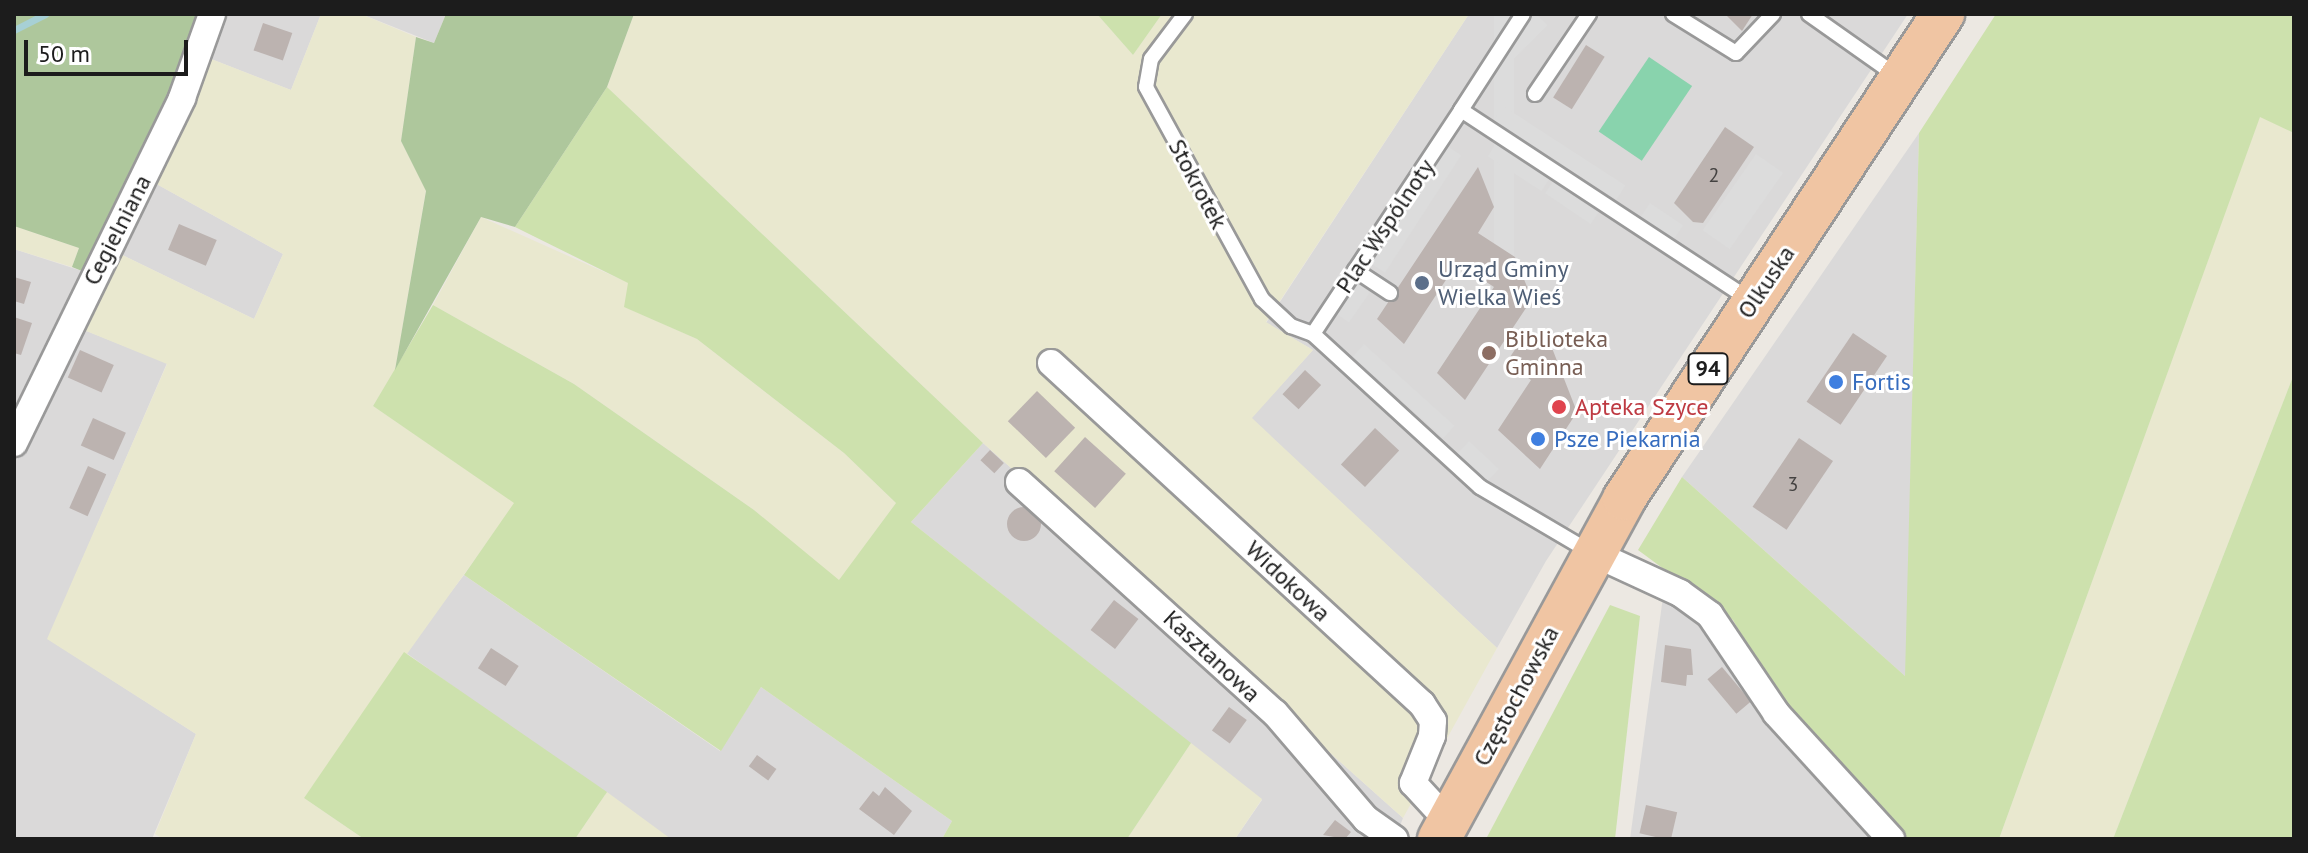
<!DOCTYPE html>
<html>
<head>
<meta charset="utf-8">
<style>
	body { margin:0 }
	#map { position:relative; width:2308px; height:853px; overflow:hidden; background:#ece8e2; font-family:"PT Sans",sans-serif }
	div>[style] { position:absolute }
	[style*='--x'] { left:calc(var(--x)*1px); top:calc(var(--y)*1px); width:calc(var(--w)*1px); rotate:calc(var(--a)*1deg) }
	.residential>* { inset:0; background:#dad9d9 }
	.farmland>* { inset:0; background:#e9e8cf }
	.grass>* { inset:0; background:#cde1ad }
	.forest>* { inset:0; background:#aec79c }
	.pitch>* { inset:0; background:#89d3ad; transform-origin:0 0 }
	.parking>* { inset:0; background:#dcdcdc; transform-origin:0 0 }
	.stream>* { height:7px; margin:-3.5px; padding:0 3.5px; transform-origin:3.5px; border-radius:3.5px; background:#a7d0d5 }
	.building>* { inset:0; background:#bcb3b0; transform-origin:0 0 }
	.round { border-radius:50% }
	.roads { filter:drop-shadow(2px 0 #999) drop-shadow(-2px 0 #999) drop-shadow(0 2px #999) drop-shadow(0 -2px #999) }
	.lane>* { height:14px; margin:-7px; padding:0 7px; transform-origin:7px; border-radius:7px; background:#fff }
	.street>* { height:26px; margin:-13px; padding:0 13px; transform-origin:13px; border-radius:13px; background:#fff }
	.primary>* { height:42px; margin:-21px; padding:0 21px; transform-origin:21px; border-radius:21px; background:#f0c5a3 }
	.dots>* { width:22px; height:22px; translate:-50% -50%; box-sizing:border-box; border:4px solid #fff; border-radius:50% }
	span { translate:-50% -50%; white-space:nowrap; text-align:center; line-height:1.15; -webkit-text-stroke:6px #fff; paint-order:stroke }
	.number-label { font-size:20px; color:#444241 }
	.number-label span { -webkit-text-stroke-width:0 }
	.shield-label span { padding:2px 6px; background:#fff; border:2px solid; border-radius:6px; -webkit-text-stroke-width:0 }
	.shield-label { font-size:22px; color:#1c1c1c; font-weight:700 }
	.street-label { font-size:24px; color:#1c1c1c }
	.service-label { font-size:24px; color:#4e5e75 }
	.left { translate:0 -50%; text-align:left }
	.education-label { font-size:24px; color:#785e54 }
	.shop-label { font-size:24px; color:#366cbe }
	.health-label { font-size:24px; color:#be3a42 }
	.frame { position:absolute; inset:0; border:16px solid #1c1c1c; pointer-events:none }
	.scale { position:absolute; left:24px; top:40px; width:164px; height:36px; box-sizing:border-box; border:4px solid #1c1c1c; border-top:0; padding-left:10px; font-size:24px; line-height:28px; white-space:nowrap; color:#1c1c1c; -webkit-text-stroke:6px #fff; paint-order:stroke }
</style>
</head>
<body>
<div id="map">
	<div class="residential">
		<div style="clip-path:polygon(218px 14px,321px 14px,291px 90px,206px 57px)"></div>
		<div style="clip-path:polygon(361px 14px,446px 14px,434px 43px)"></div>
		<div style="clip-path:polygon(1469px 14px,1908px 14px,1546px 561px,1497px 648px,1251px 418px,1313px 350px,1266px 323px)"></div>
		<div style="clip-path:polygon(1919px 133px,1906px 677px,1682px 477px)"></div>
		<div style="clip-path:polygon(151px 181px,283px 254px,254px 319px,112px 250px)"></div>
		<div style="clip-path:polygon(14px 249px,82px 271px,14px 422px)"></div>
		<div style="clip-path:polygon(74px 326px,167px 363px,48px 639px,196px 734px,152px 839px,14px 839px,14px 458px)"></div>
		<div style="clip-path:polygon(983px 443px,1403px 818px,1395px 839px,1235px 839px,1262px 800px,911px 522px)"></div>
		<div style="clip-path:polygon(464px 575px,720px 751px,761px 687px,952px 821px,942px 839px,667px 839px,405px 652px)"></div>
		<div style="clip-path:polygon(1663px 597px,1711px 636px,1900px 839px,1630px 839px)"></div>
	</div>
	<div class="farmland">
		<div style="clip-path:polygon(321px 14px,361px 14px,416px 37px,401px 141px,426px 190px,395px 370px,373px 406px,515px 503px,304px 798px,364px 839px,163px 839px,155px 834px,196px 734px,47px 639px,167px 364px,74px 326px,112px 250px,254px 319px,283px 254px,151px 181px,206px 57px,291px 90px)"></div>
		<div style="clip-path:polygon(634px 14px,1097px 14px,1133px 55px,1162px 14px,1469px 14px,1266px 322px,1313px 350px,1252px 418px,1497px 648px,1403px 818px,983px 443px,607px 87px)"></div>
		<div style="clip-path:polygon(2260px 116px,2294px 133px,2294px 374px,2113px 839px,1999px 839px)"></div>
		<div style="clip-path:polygon(481px 217px,629px 283px,625px 307px,697px 339px,844px 453px,896px 503px,839px 581px,754px 510px,574px 384px,433px 305px)"></div>
		<div style="clip-path:polygon(14px 226px,79px 248px,72px 267px,14px 249px)"></div>
		<div style="clip-path:polygon(1191px 743px,1262px 799px,1235px 839px,1127px 839px)"></div>
		<div style="clip-path:polygon(607px 792px,671px 839px,575px 839px)"></div>
	</div>
	<div class="grass">
		<div style="clip-path:polygon(1097px 14px,1162px 14px,1133px 55px)"></div>
		<div style="clip-path:polygon(1996px 14px,2294px 14px,2294px 133px,2260px 117px,1999px 839px,1900px 839px,1819px 750px,1768px 683px,1733px 620px,1638px 550px,1682px 477px,1905px 676px,1919px 133px)"></div>
		<div style="clip-path:polygon(607px 87px,983px 443px,911px 522px,1191px 743px,1127px 839px,942px 839px,952px 821px,761px 687px,721px 751px,464px 575px,514px 503px,373px 406px,433px 305px,574px 384px,754px 510px,839px 580px,896px 503px,844px 453px,697px 339px,624px 307px,628px 283px,515px 227px)"></div>
		<div style="clip-path:polygon(2294px 374px,2294px 839px,2113px 839px)"></div>
		<div style="clip-path:polygon(1610px 605px,1640px 616px,1615px 839px,1486px 839px)"></div>
		<div style="clip-path:polygon(404px 652px,607px 792px,575px 839px,364px 839px,304px 798px)"></div>
	</div>
	<div class="forest">
		<div style="clip-path:polygon(14px 14px,197px 14px,172px 97px,82px 271px,72px 267px,79px 248px,14px 226px)"></div>
		<div style="clip-path:polygon(446px 14px,634px 14px,607px 87px,515px 227px,481px 217px,395px 370px,426px 191px,401px 141px,416px 37px,434px 43px)"></div>
	</div>
	<div class="pitch">
		<div style="left:1649px;top:57px;width:52px;height:90px;rotate:34deg"></div>
	</div>
	<div class="parking">
		<div style="left:1494px;top:14px;width:20px;height:314px"></div>
		<div style="left:1536px;top:14px;width:16px;height:93px;rotate:45deg"></div>
		<div style="left:1503px;top:106px;width:146px;height:17px;rotate:33deg"></div>
		<div style="left:1497px;top:142px;width:64px;height:17px;rotate:33deg"></div>
		<div style="left:1447px;top:146px;width:17px;height:140px;rotate:33deg"></div>
		<div style="left:1756px;top:154px;width:33px;height:93px;rotate:35deg"></div>
		<div style="left:1554px;top:180px;width:55px;height:16px;rotate:34deg"></div>
		<div style="left:1650px;top:203px;width:40px;height:17px;rotate:34deg"></div>
		<div style="left:1357px;top:283px;width:16px;height:37px;rotate:35deg"></div>
		<div style="left:1364px;top:344px;width:122px;height:17px;rotate:42deg"></div>
		<div style="left:1469px;top:441px;width:41px;height:17px;rotate:43deg"></div>
	</div>
	<div class="stream">
		<div style="--x:14;--y:30;--w:35;--a:-27"></div>
	</div>
	<div class="building">
		<div style="clip-path:polygon(1725px 14px,1753px 14px,1742px 31px)"></div>
		<div style="left:263px;top:23px;width:31px;height:29px;rotate:19deg"></div>
		<div style="left:1586px;top:45px;width:22px;height:62px;rotate:32deg"></div>
		<div style="clip-path:polygon(1725px 127px,1754px 147px,1703px 223px,1693px 222px,1674px 203px)"></div>
		<div style="clip-path:polygon(1478px 167px,1494px 207px,1478px 233px,1515px 257px,1532px 299px,1465px 400px,1437px 373px,1494px 287px,1457px 263px,1404px 344px,1377px 319px)"></div>
		<div style="left:179px;top:224px;width:41px;height:28px;rotate:23deg"></div>
		<div style="clip-path:polygon(14px 277px,31px 282px,24px 304px,14px 301px)"></div>
		<div style="clip-path:polygon(14px 317px,32px 323px,21px 355px,14px 353px)"></div>
		<div style="clip-path:polygon(1526px 333px,1552px 348px,1577px 412px,1540px 469px,1498px 430px,1531px 380px,1506px 363px)"></div>
		<div style="left:1853px;top:333px;width:41px;height:83px;rotate:34deg"></div>
		<div style="left:80px;top:350px;width:37px;height:30px;rotate:24deg"></div>
		<div style="left:1305px;top:370px;width:22px;height:33px;rotate:43deg"></div>
		<div style="left:1037px;top:391px;width:53px;height:42px;rotate:44deg"></div>
		<div style="left:93px;top:418px;width:36px;height:30px;rotate:24deg"></div>
		<div style="left:1375px;top:428px;width:33px;height:50px;rotate:43deg"></div>
		<div style="left:1085px;top:437px;width:55px;height:46px;rotate:42deg"></div>
		<div style="left:1799px;top:438px;width:41px;height:83px;rotate:34deg"></div>
		<div style="left:990px;top:450px;width:19px;height:14px;rotate:43deg"></div>
		<div style="left:88px;top:466px;width:20px;height:46px;rotate:24deg"></div>
		<div class="round" style="left:1007px;top:507px;width:34px;height:34px"></div>
		<div style="left:1114px;top:600px;width:31px;height:38px;rotate:38deg"></div>
		<div style="clip-path:polygon(1665px 645px,1691px 649px,1693px 675px,1687px 675px,1686px 686px,1661px 682px)"></div>
		<div style="left:491px;top:648px;width:33px;height:24px;rotate:33deg"></div>
		<div style="left:1722px;top:667px;width:45px;height:19px;rotate:50deg"></div>
		<div style="left:1229px;top:707px;width:22px;height:29px;rotate:36deg"></div>
		<div style="left:757px;top:755px;width:24px;height:14px;rotate:36deg"></div>
		<div style="clip-path:polygon(885px 787px,912px 811px,894px 835px,859px 809px,873px 791px,879px 796px)"></div>
		<div style="left:1646px;top:805px;width:32px;height:29px;rotate:13deg"></div>
		<div style="clip-path:polygon(1335px 820px,1351px 832px,1345px 839px,1323px 835px)"></div>
	</div>
	<div class="roads">
		<div class="lane">
			<div style="--x:1185;--y:14;--w:56;--a:127.1"></div>
			<div style="--x:1151;--y:59;--w:28;--a:100"></div>
			<div style="--x:1146;--y:87;--w:242;--a:61.3"></div>
			<div style="--x:1262;--y:299;--w:40;--a:43"></div>
			<div style="--x:1291;--y:326;--w:23;--a:20"></div>
			<div style="--x:1313;--y:334;--w:226;--a:42.5"></div>
			<div style="--x:1480;--y:487;--w:130;--a:30.5"></div>
			<div style="--x:1673;--y:14;--w:74;--a:31.8"></div>
			<div style="--x:1736;--y:53;--w:54;--a:-46.5"></div>
			<div style="--x:1809;--y:14;--w:108;--a:35.2"></div>
			<div style="--x:1535;--y:94;--w:97;--a:-56"></div>
			<div style="--x:1461;--y:110;--w:114;--a:-57.1"></div>
			<div style="--x:1355;--y:270;--w:42;--a:33.3"></div>
			<div style="--x:1313;--y:334;--w:268;--a:-56.5"></div>
			<div style="--x:1461;--y:110;--w:344;--a:33.3"></div>
		</div>
		<div class="street">
			<div style="--x:1051;--y:363;--w:504;--a:42.59"></div>
			<div style="--x:1422;--y:704;--w:20;--a:57"></div>
			<div style="--x:1433;--y:721;--w:15;--a:94"></div>
			<div style="--x:1432;--y:736;--w:51;--a:112"></div>
			<div style="--x:1413;--y:783;--w:52;--a:47.4"></div>
			<div style="--x:14;--y:443;--w:384;--a:-64"></div>
			<div style="--x:182;--y:98;--w:89;--a:-70.3"></div>
			<div style="--x:1019;--y:482;--w:345;--a:42.1"></div>
			<div style="--x:1275;--y:713;--w:140;--a:49.4"></div>
			<div style="--x:1366;--y:819;--w:35;--a:35"></div>
			<div style="--x:1593;--y:553;--w:96;--a:24.7"></div>
			<div style="--x:1680;--y:593;--w:37;--a:36"></div>
			<div style="--x:1710;--y:615;--w:118;--a:56"></div>
			<div style="--x:1776;--y:713;--w:171;--a:47.6"></div>
		</div>
		<div class="primary">
			<div style="--x:1439;--y:839;--w:387;--a:-61.4"></div>
			<div style="--x:1624;--y:499;--w:581;--a:-56.67"></div>
		</div>
	</div>
	<div class="dots">
		<div style="left:1422px;top:283px;background:#5c6f8a"></div>
		<div style="left:1489px;top:353px;background:#8d6e63"></div>
		<div style="left:1836px;top:382px;background:#3f7fe0"></div>
		<div style="left:1559px;top:407px;background:#e0444e"></div>
		<div style="left:1538px;top:439px;background:#3f7fe0"></div>
	</div>
	<div class="number-label">
		<span style="left:1714px;top:175px">2</span>
		<span style="left:1793px;top:484px">3</span>
	</div>
	<div class="shield-label">
		<span style="left:1708px;top:369px">94</span>
	</div>
	<div class="street-label">
		<span style="left:1198px;top:184px;rotate:62deg">Stokrotek</span>
		<span style="left:1385px;top:226px;rotate:-56deg">Plac Wspólnoty</span>
		<span style="left:117px;top:230px;rotate:-63deg">Cegielniana</span>
		<span style="left:1766px;top:282px;rotate:-56deg">Olkuska</span>
		<span style="left:1288px;top:581px;rotate:43deg">Widokowa</span>
		<span style="left:1212px;top:656px;rotate:43deg">Kasztanowa</span>
		<span style="left:1516px;top:696px;rotate:-62deg">Częstochowska</span>
	</div>
	<div class="service-label">
		<span class="left" style="left:1438px;top:283px">Urząd Gminy<br>Wielka Wieś</span>
	</div>
	<div class="education-label">
		<span class="left" style="left:1505px;top:353px">Biblioteka<br>Gminna</span>
	</div>
	<div class="shop-label">
		<span class="left" style="left:1852px;top:382px">Fortis</span>
		<span class="left" style="left:1554px;top:439px">Psze Piekarnia</span>
	</div>
	<div class="health-label">
		<span class="left" style="left:1575px;top:407px">Apteka Szyce</span>
	</div>
	<div class="frame"></div>
	<div class="scale">50 m</div>
</div>
</body>
</html>
